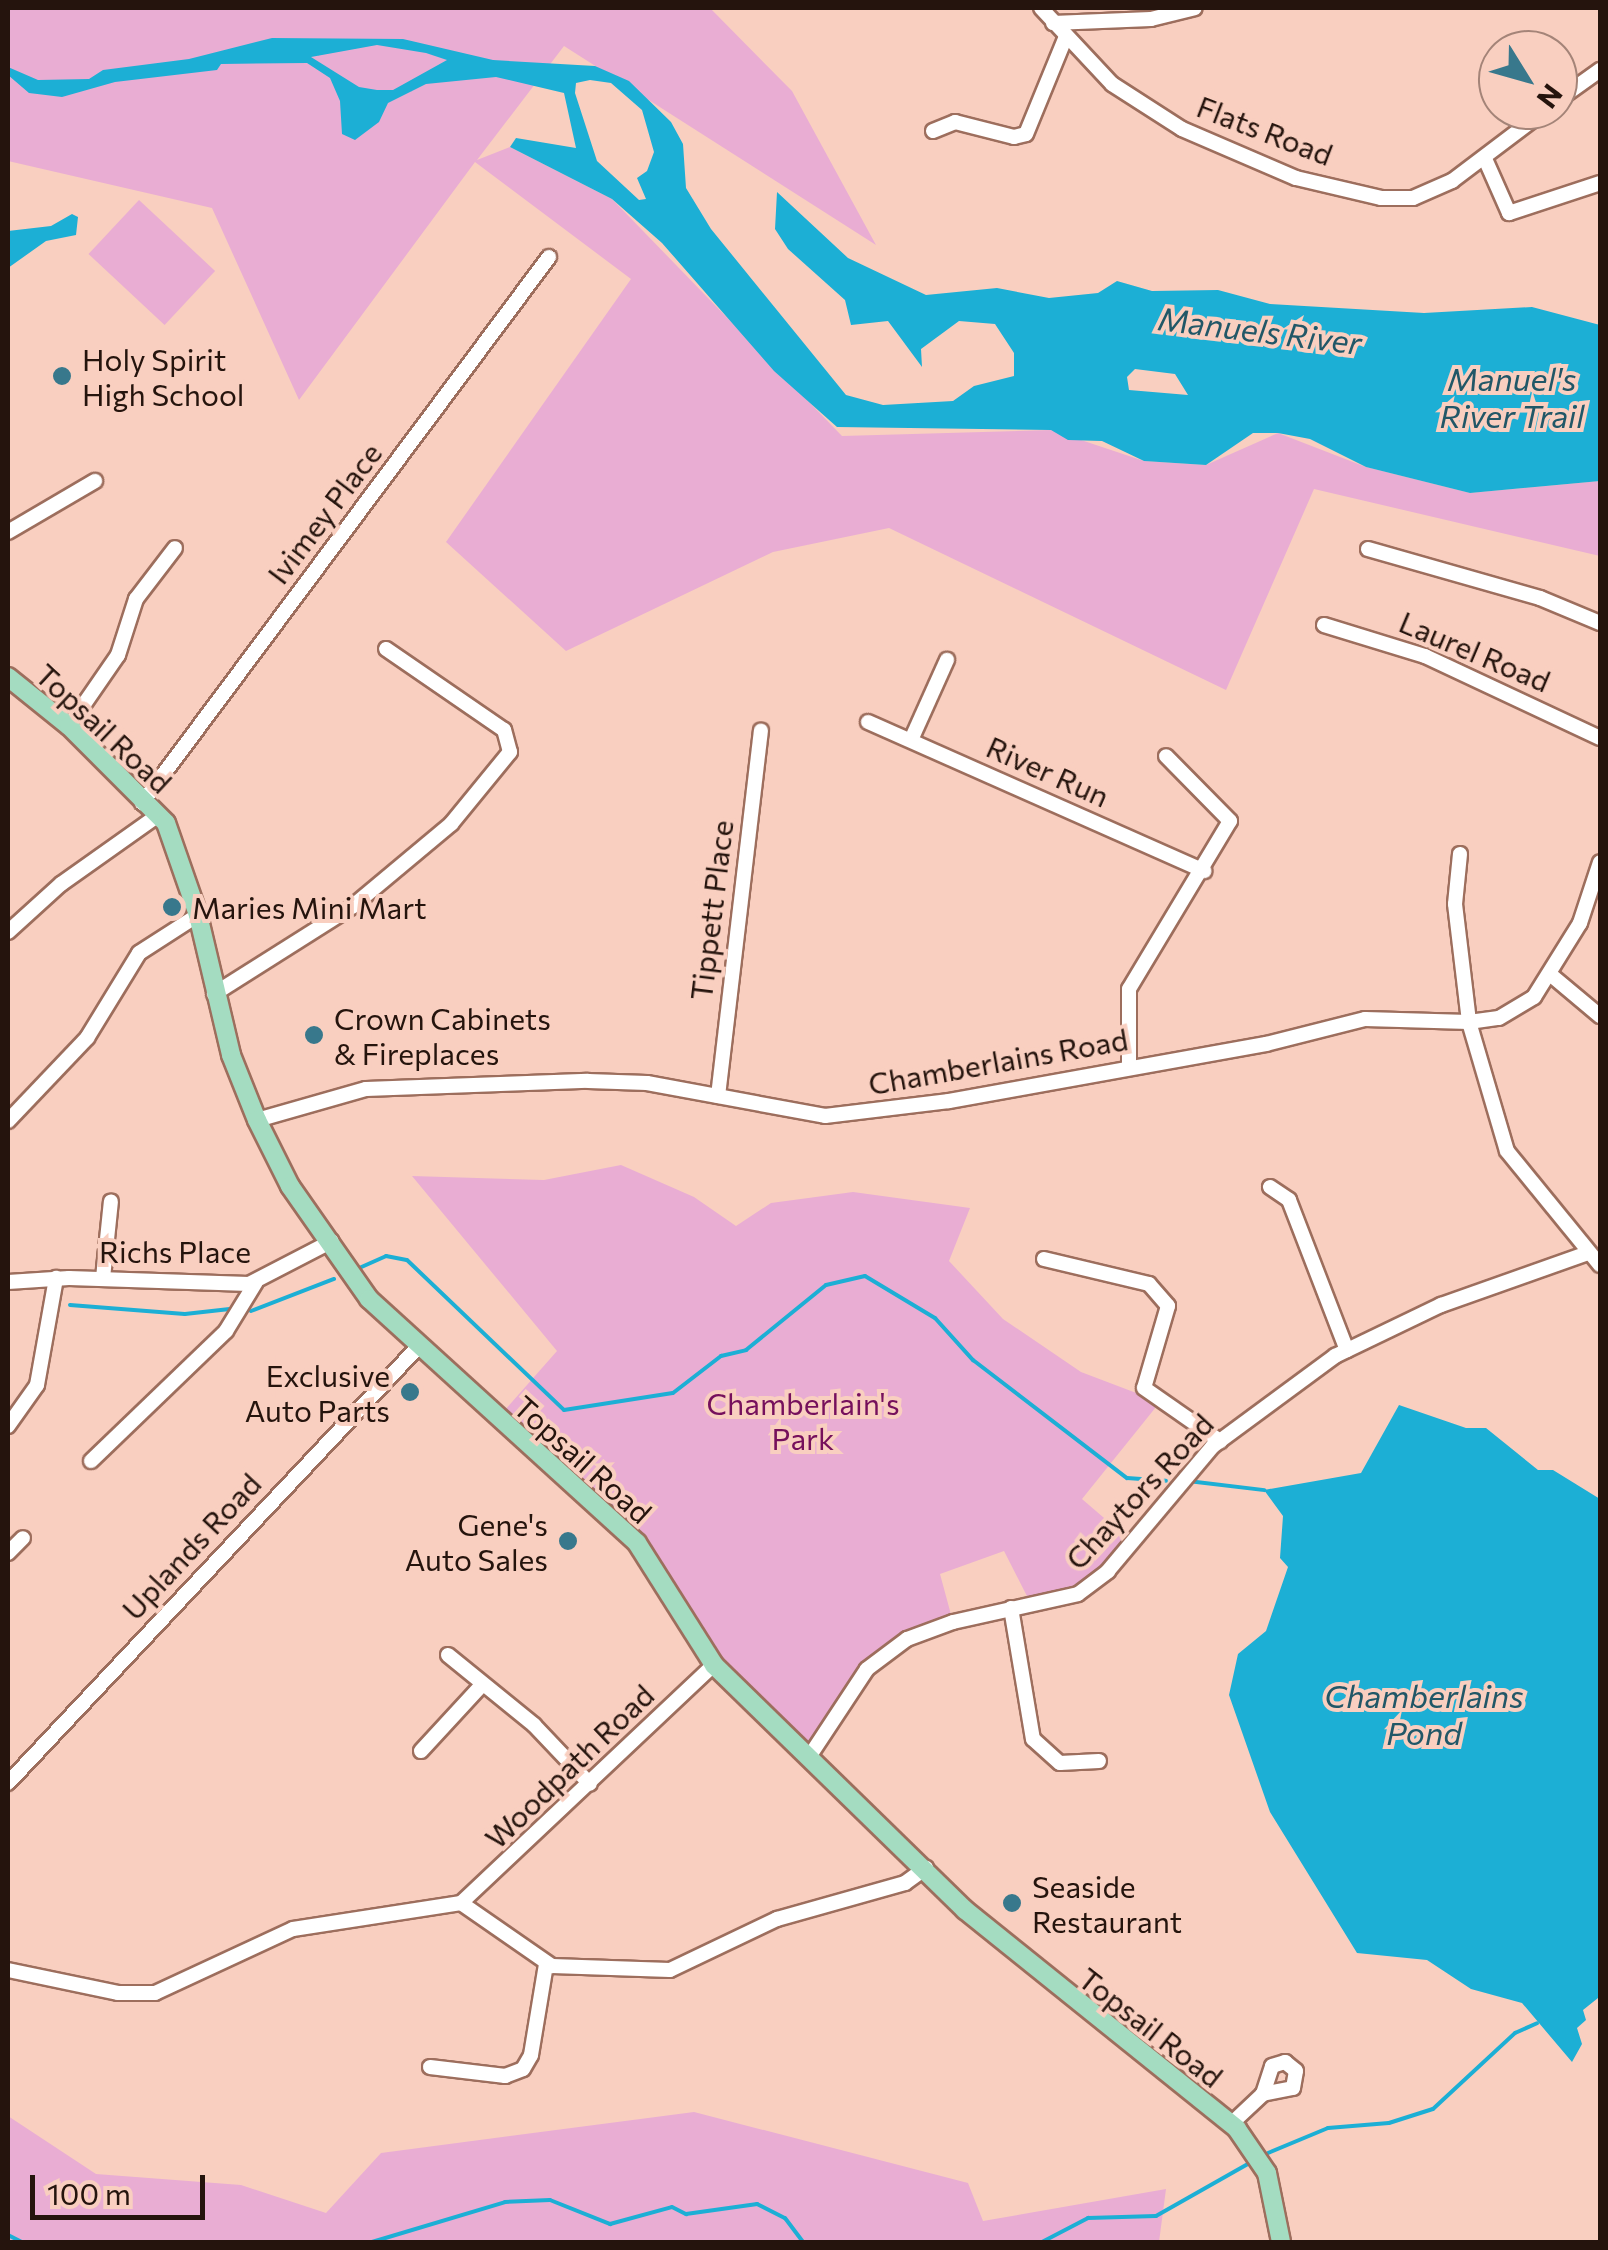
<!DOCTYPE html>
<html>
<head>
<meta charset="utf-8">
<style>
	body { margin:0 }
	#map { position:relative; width:1608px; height:2250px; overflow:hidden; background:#f9cfc0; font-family:Commissioner,sans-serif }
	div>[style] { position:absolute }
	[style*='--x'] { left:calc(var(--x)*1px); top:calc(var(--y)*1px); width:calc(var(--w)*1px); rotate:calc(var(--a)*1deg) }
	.green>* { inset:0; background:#e9add3; transform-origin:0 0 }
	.water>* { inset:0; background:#1cafd5 }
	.stream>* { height:4px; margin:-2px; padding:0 2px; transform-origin:2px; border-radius:2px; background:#1cafd5 }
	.roads { filter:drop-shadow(2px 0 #9d6e5d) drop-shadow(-2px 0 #9d6e5d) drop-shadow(0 2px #9d6e5d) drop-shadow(0 -2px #9d6e5d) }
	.minor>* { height:14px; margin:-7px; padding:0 7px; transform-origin:7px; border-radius:7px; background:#fff }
	.major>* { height:18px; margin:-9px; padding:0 9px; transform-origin:9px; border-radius:9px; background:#a4dcc1 }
	.dots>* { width:28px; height:28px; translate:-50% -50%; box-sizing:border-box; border:5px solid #f9cfc0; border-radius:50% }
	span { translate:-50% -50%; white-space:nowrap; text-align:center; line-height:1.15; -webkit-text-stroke:8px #f9cfc0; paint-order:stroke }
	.street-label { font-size:30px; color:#25140d }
	.poi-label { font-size:30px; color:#25140d }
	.left { translate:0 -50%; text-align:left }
	.right { translate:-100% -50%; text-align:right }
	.park-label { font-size:30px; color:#76105c }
	.water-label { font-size:32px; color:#215767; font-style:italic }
	.frame { position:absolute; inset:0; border:10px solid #25140d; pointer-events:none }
	.north { position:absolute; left:1478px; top:30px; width:100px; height:100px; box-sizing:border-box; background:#f9cfc0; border:2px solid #a48478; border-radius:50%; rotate:127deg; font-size:28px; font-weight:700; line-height:40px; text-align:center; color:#25140d }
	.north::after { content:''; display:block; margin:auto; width:35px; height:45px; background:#38788c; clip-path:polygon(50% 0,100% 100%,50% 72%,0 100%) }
	.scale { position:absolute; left:30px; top:2175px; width:175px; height:45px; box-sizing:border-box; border:5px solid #25140d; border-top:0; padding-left:12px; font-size:30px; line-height:35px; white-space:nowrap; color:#25140d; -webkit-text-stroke:8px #f9cfc0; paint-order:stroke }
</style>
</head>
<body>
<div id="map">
	<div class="green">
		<div style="clip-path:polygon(8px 8px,710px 8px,792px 91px,876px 245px,564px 46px,477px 160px,510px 147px,612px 199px,842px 436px,1051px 430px,1144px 461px,1206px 465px,1278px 433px,1366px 467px,1470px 493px,1600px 481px,1600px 556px,1314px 489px,1226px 690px,889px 528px,773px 552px,566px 651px,446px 542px,631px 279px,475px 162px,299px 400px,212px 208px,8px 161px)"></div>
		<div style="left:139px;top:200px;width:104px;height:74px;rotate:43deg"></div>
		<div style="clip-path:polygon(621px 1165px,694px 1197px,736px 1226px,771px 1203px,853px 1192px,970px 1208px,949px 1261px,1003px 1319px,1081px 1372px,1160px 1402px,1082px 1499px,1132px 1542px,1078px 1594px,1031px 1604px,1004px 1551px,940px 1574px,953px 1622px,907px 1639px,867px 1669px,809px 1757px,714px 1665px,637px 1543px,497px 1419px,557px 1351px,412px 1176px,544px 1180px)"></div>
		<div style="clip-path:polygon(694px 2112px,968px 2183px,983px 2221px,1166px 2189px,1159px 2242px,8px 2242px,8px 2116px,96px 2174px,241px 2185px,326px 2213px,381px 2153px)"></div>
	</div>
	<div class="water">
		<div style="clip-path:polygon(evenodd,272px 38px,403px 39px,493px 60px,595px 66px,629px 81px,671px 122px,683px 144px,686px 188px,711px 229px,846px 395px,883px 405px,953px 401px,974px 386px,1014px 376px,1014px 353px,995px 324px,959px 321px,921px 349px,922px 367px,888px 321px,851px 325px,845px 300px,788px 249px,775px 229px,777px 192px,848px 258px,926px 295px,997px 288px,1049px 298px,1098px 293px,1117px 281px,1152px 291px,1218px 290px,1270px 304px,1424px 313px,1532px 307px,1600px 325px,1600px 481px,1470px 493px,1366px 467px,1310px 439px,1278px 433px,1253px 433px,1206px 465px,1144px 461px,1102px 441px,1068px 440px,1051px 430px,837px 427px,774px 371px,662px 243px,612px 199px,510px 147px,516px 138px,576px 148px,564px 93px,496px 77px,426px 84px,388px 103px,379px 122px,355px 140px,342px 134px,340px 101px,330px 78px,307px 63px,221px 64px,217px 70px,115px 82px,62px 97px,29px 93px,8px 75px,8px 67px,38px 80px,89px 79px,103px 70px,189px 59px,272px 38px,377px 45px,426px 53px,447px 60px,393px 90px,377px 90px,359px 87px,311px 57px,377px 45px,272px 38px,590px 80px,611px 83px,642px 110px,654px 152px,647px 171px,637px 178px,646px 199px,639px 200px,597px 161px,575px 93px,576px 83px,590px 80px,272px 38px,1135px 369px,1175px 374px,1188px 395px,1129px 390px,1127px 377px,1135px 369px)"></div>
		<div style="clip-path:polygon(72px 214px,78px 217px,76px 235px,46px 241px,8px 268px,8px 231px,51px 226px)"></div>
		<div style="clip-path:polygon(1399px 1405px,1466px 1428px,1486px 1428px,1538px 1470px,1553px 1470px,1600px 1499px,1600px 1975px,1598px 1998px,1583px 2010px,1586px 2020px,1577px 2028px,1582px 2044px,1572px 2062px,1522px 2003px,1471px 1989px,1427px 1960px,1357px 1953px,1270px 1812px,1229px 1695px,1238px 1654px,1266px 1631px,1288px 1567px,1280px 1558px,1283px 1516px,1264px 1490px,1361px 1473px)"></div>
	</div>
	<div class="stream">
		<div style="--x:357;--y:1269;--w:32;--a:-24"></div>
		<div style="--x:386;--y:1256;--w:21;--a:11"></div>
		<div style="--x:407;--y:1260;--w:217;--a:43.7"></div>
		<div style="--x:564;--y:1410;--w:110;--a:-8.9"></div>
		<div style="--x:673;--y:1393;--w:61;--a:-37.6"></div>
		<div style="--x:721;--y:1356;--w:26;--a:-13"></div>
		<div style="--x:746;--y:1350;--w:103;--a:-39.1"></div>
		<div style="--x:826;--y:1285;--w:40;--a:-13"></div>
		<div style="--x:865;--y:1276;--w:82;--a:31"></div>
		<div style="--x:935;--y:1318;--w:57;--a:47.9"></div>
		<div style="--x:973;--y:1360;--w:194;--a:37.5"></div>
		<div style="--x:1127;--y:1478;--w:39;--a:4"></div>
		<div style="--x:70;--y:1305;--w:115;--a:4.5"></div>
		<div style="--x:185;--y:1314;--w:45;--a:-6.3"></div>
		<div style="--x:251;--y:1311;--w:89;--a:-21.1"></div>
		<div style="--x:1188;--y:1481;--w:77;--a:6.8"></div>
		<div style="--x:1268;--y:2153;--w:65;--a:-22.6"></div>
		<div style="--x:1328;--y:2128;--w:61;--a:-4.7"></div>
		<div style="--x:1389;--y:2123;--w:46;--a:-17.7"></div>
		<div style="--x:1433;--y:2109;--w:112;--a:-42.8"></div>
		<div style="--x:1515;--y:2033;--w:24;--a:-24"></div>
		<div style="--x:8;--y:2235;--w:16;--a:27"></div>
		<div style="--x:372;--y:2242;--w:139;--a:-16.7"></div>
		<div style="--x:505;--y:2202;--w:45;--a:-2.5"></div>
		<div style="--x:550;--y:2200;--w:65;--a:21.8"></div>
		<div style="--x:610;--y:2224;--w:64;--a:-15.3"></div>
		<div style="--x:672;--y:2207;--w:16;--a:27"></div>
		<div style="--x:686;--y:2214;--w:72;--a:-8"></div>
		<div style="--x:757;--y:2204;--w:31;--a:27"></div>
		<div style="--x:785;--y:2218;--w:30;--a:53"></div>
		<div style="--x:1042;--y:2242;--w:52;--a:-27.6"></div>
		<div style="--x:1088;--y:2218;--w:68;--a:-1.7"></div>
		<div style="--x:1156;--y:2216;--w:106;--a:-29.5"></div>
	</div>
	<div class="roads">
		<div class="minor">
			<div style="--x:1041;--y:8;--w:104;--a:46.9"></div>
			<div style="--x:1112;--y:84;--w:83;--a:32.7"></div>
			<div style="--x:1182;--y:129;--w:124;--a:23.3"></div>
			<div style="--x:1296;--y:178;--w:87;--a:13.2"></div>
			<div style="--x:1381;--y:198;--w:32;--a:0"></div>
			<div style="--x:1413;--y:198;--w:43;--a:-23.6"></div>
			<div style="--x:1452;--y:181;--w:118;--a:-37.1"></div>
			<div style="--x:1053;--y:23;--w:98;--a:-2.3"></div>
			<div style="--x:1151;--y:19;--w:45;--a:-14"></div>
			<div style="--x:1558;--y:100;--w:52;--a:-35.5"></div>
			<div style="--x:933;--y:131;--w:24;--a:-22"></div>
			<div style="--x:955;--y:122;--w:61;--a:14.3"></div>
			<div style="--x:1014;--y:137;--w:12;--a:-14"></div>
			<div style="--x:1026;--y:134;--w:103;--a:-67.7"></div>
			<div style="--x:1486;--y:161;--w:57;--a:66.1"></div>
			<div style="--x:1509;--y:213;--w:96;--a:-18.2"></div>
			<div style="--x:8;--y:532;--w:101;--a:-30.4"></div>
			<div style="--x:1368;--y:549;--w:179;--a:15.9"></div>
			<div style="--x:1540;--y:598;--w:65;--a:22.6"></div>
			<div style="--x:1324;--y:625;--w:106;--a:17.1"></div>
			<div style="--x:1425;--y:656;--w:193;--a:25.1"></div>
			<div style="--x:868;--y:722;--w:368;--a:23.9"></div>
			<div style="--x:69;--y:726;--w:86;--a:-55.4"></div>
			<div style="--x:118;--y:655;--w:59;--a:-72.2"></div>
			<div style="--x:136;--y:599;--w:64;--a:-52.6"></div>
			<div style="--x:911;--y:740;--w:88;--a:-65.8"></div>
			<div style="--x:142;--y:803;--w:681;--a:-53.3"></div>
			<div style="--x:1460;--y:854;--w:50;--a:95.7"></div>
			<div style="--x:1455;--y:904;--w:119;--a:83.2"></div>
			<div style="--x:1469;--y:1022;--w:30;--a:-8"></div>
			<div style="--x:1499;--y:1018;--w:41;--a:-31"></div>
			<div style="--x:1534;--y:997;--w:87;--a:-58.1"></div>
			<div style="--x:1580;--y:923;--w:64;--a:-71.8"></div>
			<div style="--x:8;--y:932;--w:72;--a:-42.2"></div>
			<div style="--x:61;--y:884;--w:118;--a:-35.3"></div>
			<div style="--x:1551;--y:975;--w:64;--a:39.9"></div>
			<div style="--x:214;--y:994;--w:165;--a:-32.3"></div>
			<div style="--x:353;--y:906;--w:128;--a:-39.9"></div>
			<div style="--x:451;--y:824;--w:93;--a:-50.7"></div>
			<div style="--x:510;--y:752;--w:23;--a:-105"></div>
			<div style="--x:504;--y:730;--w:143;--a:-145.5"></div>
			<div style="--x:1129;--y:1068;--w:79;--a:-90"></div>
			<div style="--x:1129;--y:989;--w:196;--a:-59"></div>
			<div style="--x:1230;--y:821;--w:91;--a:-134.6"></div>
			<div style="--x:718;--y:1096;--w:368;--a:-83.3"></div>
			<div style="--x:257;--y:1120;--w:113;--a:-15.9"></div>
			<div style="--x:366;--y:1089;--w:222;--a:-2.1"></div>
			<div style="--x:588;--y:1081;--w:59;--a:1.9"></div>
			<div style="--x:647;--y:1083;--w:181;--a:10.5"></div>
			<div style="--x:825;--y:1116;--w:125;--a:-6.9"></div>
			<div style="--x:949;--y:1101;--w:322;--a:-10.2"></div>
			<div style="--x:1266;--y:1044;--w:102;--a:-14.2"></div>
			<div style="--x:1365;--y:1019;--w:104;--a:1.7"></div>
			<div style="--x:1469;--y:1022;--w:134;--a:73.6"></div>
			<div style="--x:1507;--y:1151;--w:147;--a:50.8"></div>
			<div style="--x:8;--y:1121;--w:115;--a:-46.4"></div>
			<div style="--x:87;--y:1038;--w:100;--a:-58.5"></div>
			<div style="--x:139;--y:953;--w:70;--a:-32.8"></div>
			<div style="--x:1270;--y:1187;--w:23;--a:34"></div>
			<div style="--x:1289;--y:1200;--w:161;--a:68.9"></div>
			<div style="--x:1044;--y:1259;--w:108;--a:13.4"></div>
			<div style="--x:1149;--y:1284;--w:29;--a:49"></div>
			<div style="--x:1168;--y:1306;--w:85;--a:106.3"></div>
			<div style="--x:1144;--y:1388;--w:93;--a:34.9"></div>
			<div style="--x:103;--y:1278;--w:77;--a:-84.1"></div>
			<div style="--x:8;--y:1282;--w:61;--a:-3.8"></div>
			<div style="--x:69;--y:1278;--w:180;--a:1.9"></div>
			<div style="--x:249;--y:1284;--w:93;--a:-27.4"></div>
			<div style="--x:8;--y:1426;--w:50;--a:-54.7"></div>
			<div style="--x:37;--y:1385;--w:109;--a:-79.9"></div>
			<div style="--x:91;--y:1461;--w:187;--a:-43.9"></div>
			<div style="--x:226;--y:1331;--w:57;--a:-58.5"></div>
			<div style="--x:8;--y:1553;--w:21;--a:-45"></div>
			<div style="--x:1011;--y:1608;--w:133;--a:80.5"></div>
			<div style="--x:1033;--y:1739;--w:36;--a:42"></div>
			<div style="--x:1060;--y:1763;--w:39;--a:-3"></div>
			<div style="--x:448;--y:1655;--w:111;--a:39.1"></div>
			<div style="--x:534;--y:1725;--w:81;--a:46.5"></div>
			<div style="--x:421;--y:1751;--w:88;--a:-47.3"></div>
			<div style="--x:809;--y:1757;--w:105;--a:-56.6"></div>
			<div style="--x:867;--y:1669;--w:50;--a:-36.9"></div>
			<div style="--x:907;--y:1639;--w:49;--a:-20.3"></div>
			<div style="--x:953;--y:1622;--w:128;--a:-12.6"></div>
			<div style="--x:1078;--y:1594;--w:38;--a:-37"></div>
			<div style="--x:1108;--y:1571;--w:163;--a:-50"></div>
			<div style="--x:1213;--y:1446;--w:152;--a:-36.4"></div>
			<div style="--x:1335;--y:1356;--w:118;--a:-25.7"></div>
			<div style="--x:1441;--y:1305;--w:156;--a:-19.5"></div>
			<div style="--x:8;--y:1783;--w:597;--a:-46.76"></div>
			<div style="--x:461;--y:1903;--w:347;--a:-43.3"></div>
			<div style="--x:8;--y:1970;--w:112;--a:11.8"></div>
			<div style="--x:118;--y:1993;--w:37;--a:0"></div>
			<div style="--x:155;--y:1993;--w:152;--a:-24.9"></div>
			<div style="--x:293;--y:1929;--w:170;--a:-8.8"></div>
			<div style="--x:461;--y:1903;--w:111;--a:34.7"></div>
			<div style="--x:552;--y:1966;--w:118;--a:1.9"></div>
			<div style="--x:670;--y:1970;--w:119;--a:-25.5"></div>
			<div style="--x:777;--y:1919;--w:133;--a:-15.7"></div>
			<div style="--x:905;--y:1883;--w:26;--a:-36"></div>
			<div style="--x:430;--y:2067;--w:76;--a:6.8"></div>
			<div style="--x:505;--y:2076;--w:19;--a:-21"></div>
			<div style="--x:523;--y:2069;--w:16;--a:-60"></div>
			<div style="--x:531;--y:2055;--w:92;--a:-80.6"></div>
			<div style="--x:1231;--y:2124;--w:44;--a:-43.2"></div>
			<div style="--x:1263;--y:2094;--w:29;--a:-72"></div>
			<div style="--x:1272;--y:2066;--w:14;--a:-17"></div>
			<div style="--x:1285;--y:2062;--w:14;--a:39"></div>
			<div style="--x:1296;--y:2071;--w:17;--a:100"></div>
			<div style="--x:1293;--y:2088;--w:31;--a:169"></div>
		</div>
		<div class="major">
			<div style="--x:8;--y:677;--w:78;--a:38.8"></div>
			<div style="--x:69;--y:726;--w:137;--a:45"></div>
			<div style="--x:166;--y:823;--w:97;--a:70.8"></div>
			<div style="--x:198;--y:915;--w:144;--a:76.7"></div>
			<div style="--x:231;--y:1055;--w:70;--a:68.2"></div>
			<div style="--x:257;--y:1120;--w:74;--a:63.4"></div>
			<div style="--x:290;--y:1186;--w:138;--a:55"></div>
			<div style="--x:369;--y:1299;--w:362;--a:42.3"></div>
			<div style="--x:637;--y:1543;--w:144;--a:57.7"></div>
			<div style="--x:714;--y:1665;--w:351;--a:44.3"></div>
			<div style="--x:965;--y:1910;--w:349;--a:38.8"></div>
			<div style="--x:1237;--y:2129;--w:53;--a:55.7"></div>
			<div style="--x:1267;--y:2173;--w:70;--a:78.5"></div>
		</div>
	</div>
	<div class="dots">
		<div style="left:62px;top:376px;background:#38788c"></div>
		<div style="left:172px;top:907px;background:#38788c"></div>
		<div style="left:314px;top:1035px;background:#38788c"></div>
		<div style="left:410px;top:1392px;background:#38788c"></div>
		<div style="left:568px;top:1541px;background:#38788c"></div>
		<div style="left:1012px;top:1903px;background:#38788c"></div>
	</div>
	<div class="street-label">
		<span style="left:1265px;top:130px;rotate:21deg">Flats Road</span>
		<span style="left:324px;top:513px;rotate:-53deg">Ivimey Place</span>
		<span style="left:1475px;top:651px;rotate:23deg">Laurel Road</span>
		<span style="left:104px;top:728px;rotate:43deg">Topsail Road</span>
		<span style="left:1048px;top:771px;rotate:24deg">River Run</span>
		<span style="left:711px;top:910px;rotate:-83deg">Tippett Place</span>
		<span style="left:998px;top:1061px;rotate:-10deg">Chamberlains Road</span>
		<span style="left:175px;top:1251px">Richs Place</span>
		<span style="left:583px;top:1459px;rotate:42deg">Topsail Road</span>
		<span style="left:1139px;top:1491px;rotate:-47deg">Chaytors Road</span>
		<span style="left:191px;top:1546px;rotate:-47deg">Uplands Road</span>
		<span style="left:569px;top:1766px;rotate:-44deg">Woodpath Road</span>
		<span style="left:1151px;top:2027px;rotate:38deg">Topsail Road</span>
	</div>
	<div class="poi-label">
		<span class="left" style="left:82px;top:376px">Holy Spirit<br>High School</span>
		<span class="left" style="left:192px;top:907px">Maries Mini Mart</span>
		<span class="left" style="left:334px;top:1035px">Crown Cabinets<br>&amp; Fireplaces</span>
		<span class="right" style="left:390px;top:1392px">Exclusive<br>Auto Parts</span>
		<span class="right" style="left:548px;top:1541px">Gene's<br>Auto Sales</span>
		<span class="left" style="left:1032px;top:1903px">Seaside<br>Restaurant</span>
	</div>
	<div class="park-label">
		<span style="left:803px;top:1420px">Chamberlain's<br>Park</span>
	</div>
	<div class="water-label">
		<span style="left:1260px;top:330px;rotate:7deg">Manuels River</span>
		<span style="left:1512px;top:397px">Manuel's<br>River Trail</span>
		<span style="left:1424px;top:1714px">Chamberlains<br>Pond</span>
	</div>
	<div class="frame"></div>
	<div class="north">N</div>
	<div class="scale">100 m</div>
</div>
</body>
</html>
